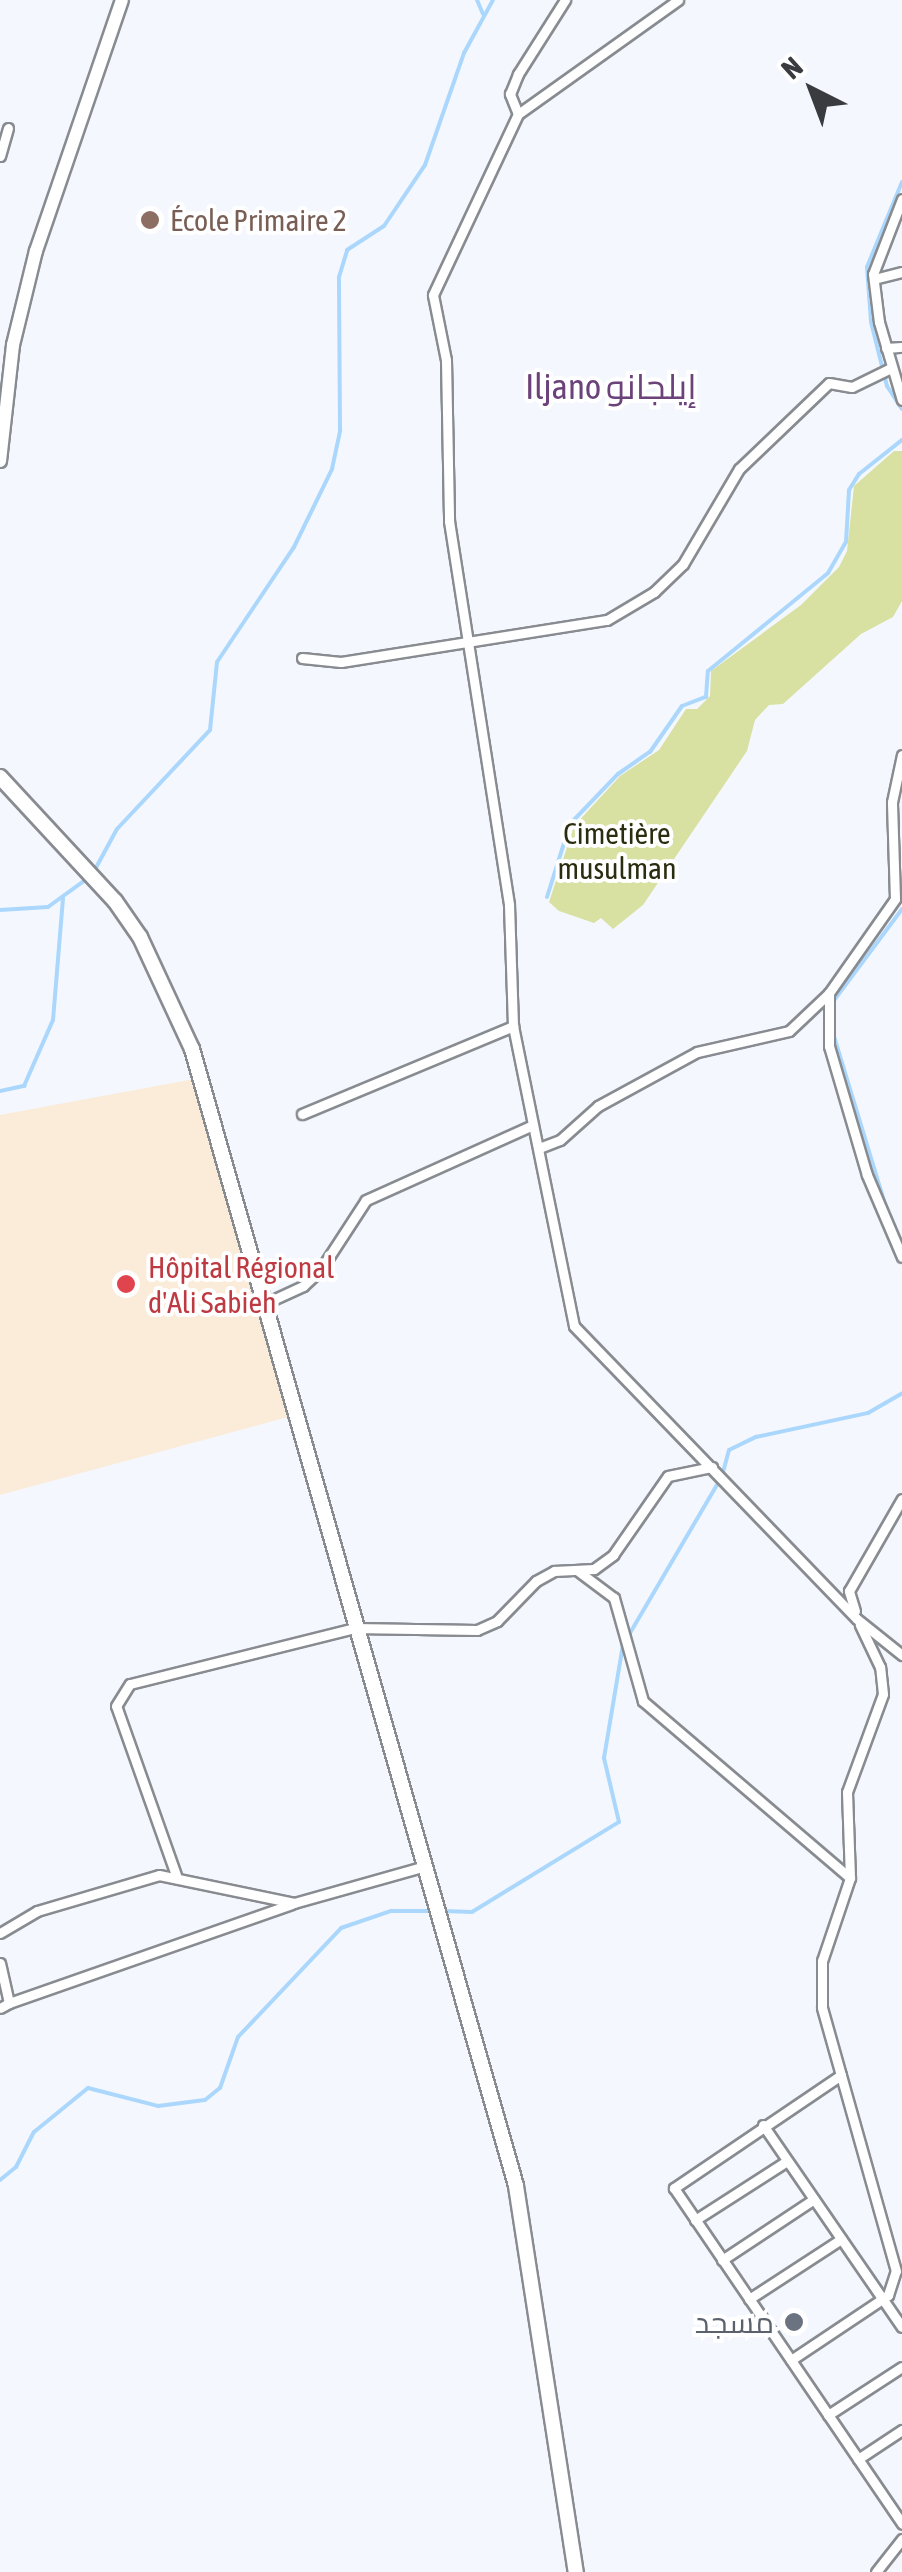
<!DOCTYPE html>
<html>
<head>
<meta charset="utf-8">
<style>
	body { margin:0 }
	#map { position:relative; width:902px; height:2572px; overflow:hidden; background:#f4f8fe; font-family:"Asap Condensed",Cairo,sans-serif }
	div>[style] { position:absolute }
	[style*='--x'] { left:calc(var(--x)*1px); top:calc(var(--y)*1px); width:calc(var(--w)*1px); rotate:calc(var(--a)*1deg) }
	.medical>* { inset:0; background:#fbebd9 }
	.green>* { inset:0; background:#d8e0a2 }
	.stream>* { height:4px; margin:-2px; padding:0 2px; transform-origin:2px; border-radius:2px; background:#abd7fc }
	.roads { filter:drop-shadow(2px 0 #888c91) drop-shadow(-2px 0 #888c91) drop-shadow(0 2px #888c91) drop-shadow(0 -2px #888c91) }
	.minor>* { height:9px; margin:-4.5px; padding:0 4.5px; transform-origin:4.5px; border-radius:4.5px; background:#fff }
	.secondary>* { height:12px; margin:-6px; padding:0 6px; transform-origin:6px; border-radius:6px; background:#fff }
	.primary>* { height:14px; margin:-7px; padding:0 7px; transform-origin:7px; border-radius:7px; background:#fff }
	.dots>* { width:28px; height:28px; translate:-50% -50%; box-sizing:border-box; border:5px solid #fff; border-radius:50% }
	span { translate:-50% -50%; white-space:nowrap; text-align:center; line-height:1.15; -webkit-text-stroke:8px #fff; paint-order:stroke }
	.education-label { font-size:30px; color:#785e54 }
	.left { translate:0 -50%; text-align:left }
	.park-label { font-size:30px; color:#2a2d10 }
	.health-label { font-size:30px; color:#be3a42 }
	.worship-label { font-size:30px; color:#5b616d }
	.right { translate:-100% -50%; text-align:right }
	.quarter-label { font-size:35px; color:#6c427a }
	.north { position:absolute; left:762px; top:40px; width:100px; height:100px; -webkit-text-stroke:8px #fff; paint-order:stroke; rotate:318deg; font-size:28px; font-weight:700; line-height:40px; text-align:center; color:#3a3b3e }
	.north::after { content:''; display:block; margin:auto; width:35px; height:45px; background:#3a3b3e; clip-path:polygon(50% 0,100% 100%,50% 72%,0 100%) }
</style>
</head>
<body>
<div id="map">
	<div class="medical">
		<div style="clip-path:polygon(194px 1079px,288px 1417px,0 1495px,0 1115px)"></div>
	</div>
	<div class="green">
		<div style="clip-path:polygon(894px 451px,902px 451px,902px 601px,893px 617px,861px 634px,783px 704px,769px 705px,755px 720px,747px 751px,643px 905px,613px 929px,601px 918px,594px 923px,559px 911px,549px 902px,574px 826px,620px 776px,659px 750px,686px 709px,697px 709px,710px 696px,711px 671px,801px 605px,839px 567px,847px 551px,854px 486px)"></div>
	</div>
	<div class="stream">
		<div style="--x:477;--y:0;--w:15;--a:67"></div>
		<div style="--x:902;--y:182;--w:92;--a:112.4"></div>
		<div style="--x:867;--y:267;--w:55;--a:85.8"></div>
		<div style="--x:871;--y:322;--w:66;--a:76"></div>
		<div style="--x:887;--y:386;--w:27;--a:57"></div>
		<div style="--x:547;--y:897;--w:77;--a:-72.5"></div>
		<div style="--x:570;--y:824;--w:69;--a:-46.2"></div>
		<div style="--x:618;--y:774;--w:39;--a:-35"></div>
		<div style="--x:650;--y:752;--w:56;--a:-55.2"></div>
		<div style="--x:682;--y:706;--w:26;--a:-21"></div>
		<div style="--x:706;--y:697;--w:26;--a:-86"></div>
		<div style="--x:708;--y:671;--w:155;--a:-39.2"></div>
		<div style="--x:828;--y:573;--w:36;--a:-60"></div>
		<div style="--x:846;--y:542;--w:52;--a:-86.7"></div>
		<div style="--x:849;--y:490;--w:19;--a:-58"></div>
		<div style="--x:859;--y:474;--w:55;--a:-38.3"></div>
		<div style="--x:0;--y:910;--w:48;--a:-3.6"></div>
		<div style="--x:48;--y:907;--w:54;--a:-36"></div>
		<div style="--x:92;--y:875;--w:52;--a:-61.5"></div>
		<div style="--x:117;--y:829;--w:136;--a:-46.8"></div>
		<div style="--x:210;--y:730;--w:68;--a:-84.1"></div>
		<div style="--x:217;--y:662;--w:138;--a:-56.2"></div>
		<div style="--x:294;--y:547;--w:87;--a:-64"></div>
		<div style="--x:332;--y:469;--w:40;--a:-78"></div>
		<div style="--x:340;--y:430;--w:153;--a:-90.4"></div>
		<div style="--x:339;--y:277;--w:28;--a:-73"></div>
		<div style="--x:347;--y:250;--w:44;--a:-33"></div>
		<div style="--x:384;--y:226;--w:73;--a:-56.1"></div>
		<div style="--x:425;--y:165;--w:119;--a:-70.8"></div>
		<div style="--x:464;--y:53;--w:60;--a:-61.3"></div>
		<div style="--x:832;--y:1003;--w:117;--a:-53.3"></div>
		<div style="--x:833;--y:1033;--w:189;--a:73.1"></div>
		<div style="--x:0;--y:1091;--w:25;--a:-12"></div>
		<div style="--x:24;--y:1086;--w:72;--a:-66.3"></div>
		<div style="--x:53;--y:1020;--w:122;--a:-85.3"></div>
		<div style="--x:444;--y:1911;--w:28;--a:2"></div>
		<div style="--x:472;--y:1912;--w:172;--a:-31.5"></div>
		<div style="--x:619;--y:1822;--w:66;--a:-103.2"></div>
		<div style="--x:604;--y:1758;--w:115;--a:-80.5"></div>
		<div style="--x:623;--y:1645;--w:196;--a:-59.6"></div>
		<div style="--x:722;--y:1476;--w:27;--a:-75"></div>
		<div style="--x:729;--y:1450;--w:30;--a:-26"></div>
		<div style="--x:756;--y:1437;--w:115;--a:-12.1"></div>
		<div style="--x:868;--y:1413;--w:39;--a:-30"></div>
		<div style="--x:0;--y:2180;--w:21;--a:-39"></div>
		<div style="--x:16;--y:2167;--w:39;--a:-63"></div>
		<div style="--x:34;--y:2132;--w:70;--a:-39.2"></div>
		<div style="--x:88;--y:2088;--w:72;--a:14.4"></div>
		<div style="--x:158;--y:2106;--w:47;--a:-7.3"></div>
		<div style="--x:205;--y:2100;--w:19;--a:-39"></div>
		<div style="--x:220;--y:2088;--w:54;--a:-70.6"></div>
		<div style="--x:238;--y:2037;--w:150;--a:-46.6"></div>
		<div style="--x:341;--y:1928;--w:53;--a:-18.8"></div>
		<div style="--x:391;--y:1911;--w:43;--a:0"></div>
	</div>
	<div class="roads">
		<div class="minor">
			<div style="--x:678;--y:0;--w:196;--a:144.5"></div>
			<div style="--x:518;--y:114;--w:200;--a:115.2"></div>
			<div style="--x:433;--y:295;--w:66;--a:78.7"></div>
			<div style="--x:446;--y:360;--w:161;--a:88.9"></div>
			<div style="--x:449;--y:521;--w:389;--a:81.1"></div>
			<div style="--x:509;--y:905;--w:121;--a:88.1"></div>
			<div style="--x:513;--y:1026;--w:306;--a:78.5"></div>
			<div style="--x:574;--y:1326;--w:407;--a:46"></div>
			<div style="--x:857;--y:1619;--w:58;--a:38.7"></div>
			<div style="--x:518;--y:114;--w:22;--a:-112"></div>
			<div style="--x:510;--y:94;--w:22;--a:-68"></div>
			<div style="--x:518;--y:74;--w:88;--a:-57.6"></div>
			<div style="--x:0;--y:156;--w:29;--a:-74"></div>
			<div style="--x:902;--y:199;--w:80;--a:111.1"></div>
			<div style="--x:873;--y:274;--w:48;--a:82.9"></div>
			<div style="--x:879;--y:322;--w:81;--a:73.6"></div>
			<div style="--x:874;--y:279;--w:29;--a:-14"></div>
			<div style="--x:886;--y:348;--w:16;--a:-4"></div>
			<div style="--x:302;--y:658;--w:39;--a:6"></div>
			<div style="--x:341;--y:662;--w:269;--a:-9"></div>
			<div style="--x:607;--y:620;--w:55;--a:-30.8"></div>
			<div style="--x:654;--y:592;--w:40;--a:-44"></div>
			<div style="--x:683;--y:564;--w:110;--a:-59.5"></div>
			<div style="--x:739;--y:469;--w:124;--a:-43.7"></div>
			<div style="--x:829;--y:383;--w:23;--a:10"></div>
			<div style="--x:852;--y:387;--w:43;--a:-26"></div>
			<div style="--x:829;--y:993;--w:115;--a:-54.9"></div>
			<div style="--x:895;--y:899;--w:97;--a:-91.8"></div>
			<div style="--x:892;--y:802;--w:48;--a:-78"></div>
			<div style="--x:302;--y:1114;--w:229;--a:-22.6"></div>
			<div style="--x:539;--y:1148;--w:22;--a:-21"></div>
			<div style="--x:560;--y:1140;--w:51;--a:-41.8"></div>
			<div style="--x:598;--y:1106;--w:113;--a:-28.6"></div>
			<div style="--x:697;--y:1052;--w:94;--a:-12.9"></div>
			<div style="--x:789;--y:1031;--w:55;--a:-43.5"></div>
			<div style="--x:829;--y:993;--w:53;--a:90"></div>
			<div style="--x:829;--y:1046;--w:134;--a:73.6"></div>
			<div style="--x:867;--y:1175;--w:89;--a:66.9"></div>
			<div style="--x:266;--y:1303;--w:41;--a:-24.7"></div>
			<div style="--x:303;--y:1286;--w:25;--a:-43"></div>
			<div style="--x:321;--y:1269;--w:82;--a:-56.9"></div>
			<div style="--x:366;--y:1200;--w:183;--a:-24.2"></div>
			<div style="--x:578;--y:1571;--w:45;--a:36.9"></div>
			<div style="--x:614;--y:1598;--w:107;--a:74.3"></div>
			<div style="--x:643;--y:1701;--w:272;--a:40.5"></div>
			<div style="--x:855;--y:1611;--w:21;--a:-107"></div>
			<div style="--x:849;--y:1591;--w:106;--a:-60.1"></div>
			<div style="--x:176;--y:1875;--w:179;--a:-109.5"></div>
			<div style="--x:116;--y:1706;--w:26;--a:-58"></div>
			<div style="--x:130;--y:1684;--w:231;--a:-14"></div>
			<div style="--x:354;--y:1628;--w:123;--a:0.9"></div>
			<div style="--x:477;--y:1630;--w:22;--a:-24"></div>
			<div style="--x:497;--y:1621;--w:56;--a:-45.7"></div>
			<div style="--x:536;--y:1581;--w:21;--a:-29"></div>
			<div style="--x:554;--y:1571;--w:40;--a:-2.9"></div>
			<div style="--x:594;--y:1569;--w:24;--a:-36"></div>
			<div style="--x:613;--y:1555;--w:96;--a:-55.2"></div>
			<div style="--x:668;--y:1476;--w:45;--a:-11.6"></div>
			<div style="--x:0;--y:1933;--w:43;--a:-30.7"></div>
			<div style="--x:37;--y:1911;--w:127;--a:-16.4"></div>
			<div style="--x:159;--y:1875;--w:138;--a:11.7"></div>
			<div style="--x:294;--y:1903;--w:137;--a:-15.7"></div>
			<div style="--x:0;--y:1963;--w:41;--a:77.3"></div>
			<div style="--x:9;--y:2003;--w:10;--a:151"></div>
			<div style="--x:9;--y:2003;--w:299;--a:-19.3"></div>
			<div style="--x:841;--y:2075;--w:202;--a:145.9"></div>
			<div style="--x:674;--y:2188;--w:406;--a:55.8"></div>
			<div style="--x:763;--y:2125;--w:245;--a:55.5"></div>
			<div style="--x:695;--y:2220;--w:109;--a:-32.7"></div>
			<div style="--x:722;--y:2260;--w:110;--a:-33.5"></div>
			<div style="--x:749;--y:2299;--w:110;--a:-33.1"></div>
			<div style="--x:791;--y:2360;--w:117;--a:-33.8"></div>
			<div style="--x:888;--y:2295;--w:25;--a:-72"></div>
			<div style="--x:896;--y:2271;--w:274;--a:-105.7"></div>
			<div style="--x:822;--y:2007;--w:46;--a:-90"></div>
			<div style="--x:822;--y:1961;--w:88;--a:-71.4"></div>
			<div style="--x:850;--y:1878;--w:86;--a:-92"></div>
			<div style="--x:847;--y:1792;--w:104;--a:-69.8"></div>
			<div style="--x:883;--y:1694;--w:27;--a:-96"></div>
			<div style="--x:880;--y:1667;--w:47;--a:-115.5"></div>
			<div style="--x:828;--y:2415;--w:88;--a:-33"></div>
			<div style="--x:858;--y:2459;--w:53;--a:-33.4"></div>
			<div style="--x:876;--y:2572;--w:42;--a:-51.8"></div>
		</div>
		<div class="secondary">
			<div style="--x:0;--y:461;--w:117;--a:-83.6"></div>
			<div style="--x:13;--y:345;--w:97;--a:-76.3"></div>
			<div style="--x:36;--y:251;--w:265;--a:-71.1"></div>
		</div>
		<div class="primary">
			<div style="--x:0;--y:777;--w:169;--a:47.2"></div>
			<div style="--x:115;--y:901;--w:44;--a:55.2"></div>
			<div style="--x:140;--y:937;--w:123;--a:65.1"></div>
			<div style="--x:192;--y:1049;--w:1182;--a:74.09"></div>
			<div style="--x:516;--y:2186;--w:391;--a:81.2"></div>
		</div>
	</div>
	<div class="dots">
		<div style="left:150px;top:220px;background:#8d6e63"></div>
		<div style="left:126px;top:1284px;background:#e0444e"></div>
		<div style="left:794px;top:2322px;background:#6b7280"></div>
	</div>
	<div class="education-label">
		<span class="left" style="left:170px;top:220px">École Primaire 2</span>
	</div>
	<div class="park-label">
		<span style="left:617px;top:850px">Cimetière<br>musulman</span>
	</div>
	<div class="health-label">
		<span class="left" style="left:148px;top:1284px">Hôpital Régional<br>d'Ali Sabieh</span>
	</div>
	<div class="worship-label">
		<span class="right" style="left:774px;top:2322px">مسجد</span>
	</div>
	<div class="quarter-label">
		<span style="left:611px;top:386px">Iljano إيلجانو</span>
	</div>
	<div class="north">N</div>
</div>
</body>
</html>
